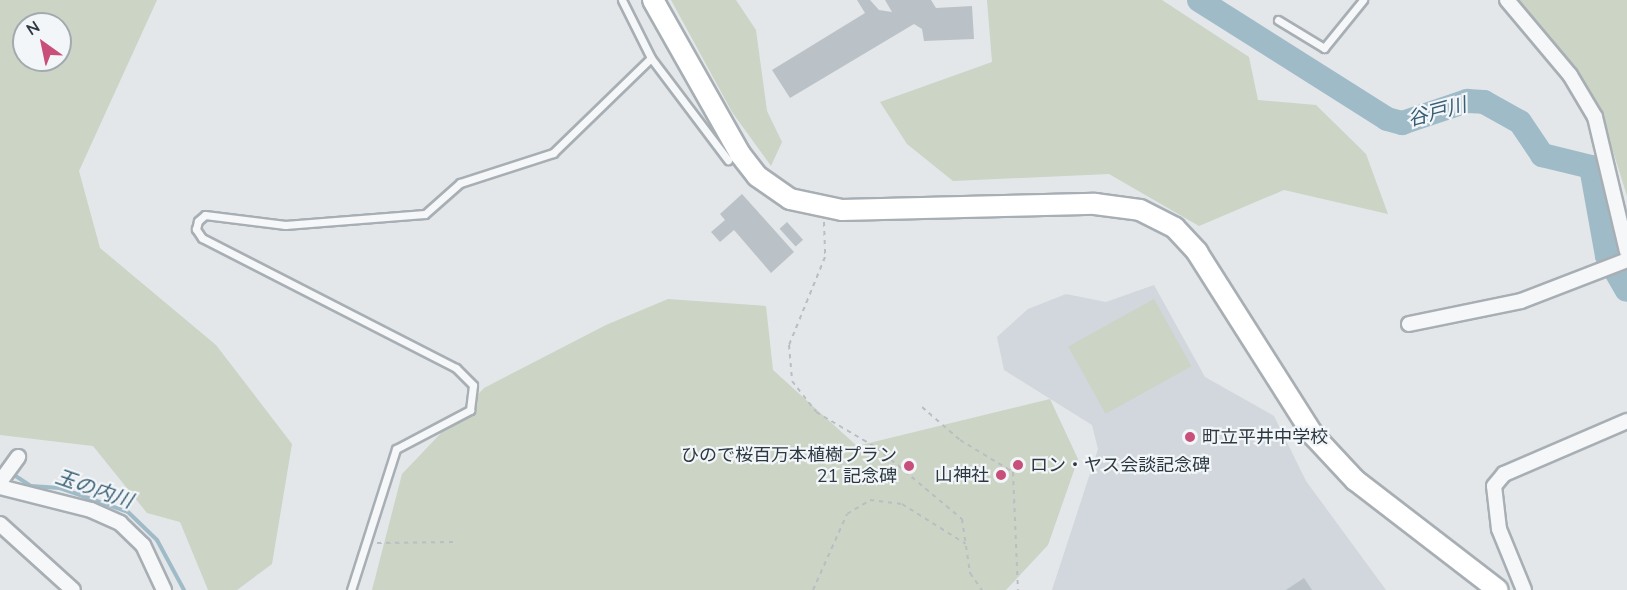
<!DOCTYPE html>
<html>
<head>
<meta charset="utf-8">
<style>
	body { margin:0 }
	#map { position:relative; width:1627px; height:590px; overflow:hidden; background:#e3e7ea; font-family:"Nunito Sans","Noto Sans JP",sans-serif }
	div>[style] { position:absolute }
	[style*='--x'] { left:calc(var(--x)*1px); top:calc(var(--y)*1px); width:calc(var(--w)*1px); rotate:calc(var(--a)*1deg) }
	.built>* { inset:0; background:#d1d7dc }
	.green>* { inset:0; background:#cbd4c5; transform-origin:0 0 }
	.stream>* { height:4px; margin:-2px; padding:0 2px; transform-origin:2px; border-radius:2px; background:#a0bbc8 }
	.river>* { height:24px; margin:-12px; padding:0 12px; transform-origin:12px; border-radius:12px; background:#a0bbc8 }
	.building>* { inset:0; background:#bac2c7; transform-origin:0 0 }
	.path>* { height:2px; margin-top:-1px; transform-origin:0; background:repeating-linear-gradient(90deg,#b9bec2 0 4.5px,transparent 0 9px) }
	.roads { filter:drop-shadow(2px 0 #a8afb4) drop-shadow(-2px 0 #a8afb4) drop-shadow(0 2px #a8afb4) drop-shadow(0 -2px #a8afb4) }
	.lane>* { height:7px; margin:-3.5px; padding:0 3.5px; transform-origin:3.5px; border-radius:3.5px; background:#f6f7f9 }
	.street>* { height:14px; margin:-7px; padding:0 7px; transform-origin:7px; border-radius:7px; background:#f6f7f9 }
	.secondary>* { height:20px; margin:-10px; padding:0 10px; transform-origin:10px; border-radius:10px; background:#fff }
	.dots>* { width:16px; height:16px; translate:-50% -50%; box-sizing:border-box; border:3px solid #f3f6f8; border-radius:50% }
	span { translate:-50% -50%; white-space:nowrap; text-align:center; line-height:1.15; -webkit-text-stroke:4.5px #f3f6f8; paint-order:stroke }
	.poi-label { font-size:18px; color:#2c3842 }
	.left { translate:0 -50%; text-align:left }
	.right { translate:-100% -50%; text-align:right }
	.water-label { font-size:20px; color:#375e74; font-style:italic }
	.north { position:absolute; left:12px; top:12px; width:60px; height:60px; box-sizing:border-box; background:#f3f6f8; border:2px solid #a3aaaf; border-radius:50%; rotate:327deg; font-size:16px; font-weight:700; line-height:24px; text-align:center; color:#2c3842 }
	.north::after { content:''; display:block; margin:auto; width:21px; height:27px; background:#c84f79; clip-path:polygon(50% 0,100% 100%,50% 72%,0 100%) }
</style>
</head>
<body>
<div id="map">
	<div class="built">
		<div style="clip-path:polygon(1154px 285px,1205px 377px,1274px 416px,1306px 481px,1386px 590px,1052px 590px,1098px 449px,1092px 425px,1004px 370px,997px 337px,1028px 309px,1066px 294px,1106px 302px)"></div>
	</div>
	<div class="green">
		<div style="clip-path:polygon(evenodd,0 0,157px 0,79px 171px,100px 248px,216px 345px,292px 444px,272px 564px,237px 590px,208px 590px,180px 522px,147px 513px,93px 446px,0 435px,0 0,24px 24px,60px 24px,60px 60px,24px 60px,24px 24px)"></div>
		<div style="clip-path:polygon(671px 0,736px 0,756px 30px,767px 111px,782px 142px,771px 166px,732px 112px)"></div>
		<div style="clip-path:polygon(987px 0,1162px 0,1249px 57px,1258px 100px,1316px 105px,1366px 154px,1388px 214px,1284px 190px,1199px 226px,1109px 174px,953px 181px,907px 144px,880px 102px,992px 62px)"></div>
		<div style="clip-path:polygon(1514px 0,1627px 0,1627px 196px,1600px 110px)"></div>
		<div style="clip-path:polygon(668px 299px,766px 306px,773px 370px,857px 446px,1050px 399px,1078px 459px,1048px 545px,1006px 590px,372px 590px,402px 474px,484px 388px,606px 325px)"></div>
		<div style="left:1154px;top:299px;width:77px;height:98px;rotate:61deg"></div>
	</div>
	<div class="stream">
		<div style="--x:11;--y:473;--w:24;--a:33"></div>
		<div style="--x:31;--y:486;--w:29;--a:4"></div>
		<div style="--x:60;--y:488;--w:72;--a:19.4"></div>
		<div style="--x:128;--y:512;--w:40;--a:44"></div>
		<div style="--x:157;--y:540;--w:57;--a:61.6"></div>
	</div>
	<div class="river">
		<div style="--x:1199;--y:0;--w:222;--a:32.3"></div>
		<div style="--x:1387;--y:119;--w:16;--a:15"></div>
		<div style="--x:1402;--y:123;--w:69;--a:-18.7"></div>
		<div style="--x:1467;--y:101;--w:17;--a:3"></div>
		<div style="--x:1484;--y:102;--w:41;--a:29.1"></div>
		<div style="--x:1520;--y:122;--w:40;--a:56"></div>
		<div style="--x:1542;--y:155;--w:50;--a:13.8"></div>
		<div style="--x:1591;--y:167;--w:90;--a:79.8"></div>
		<div style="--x:1607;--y:256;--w:39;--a:60"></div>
	</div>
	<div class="building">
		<div style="clip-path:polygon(857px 0,870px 0,879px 10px,892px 12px,885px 0,931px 0,936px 8px,972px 6px,974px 39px,924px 41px,922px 29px,914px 24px,790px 98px,772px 70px,865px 13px)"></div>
		<div style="clip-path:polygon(742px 194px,794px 252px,771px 273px,734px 230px,720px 242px,711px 232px,725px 220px,720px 214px)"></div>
		<div style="left:787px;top:222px;width:24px;height:10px;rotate:48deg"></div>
		<div style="clip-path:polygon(1304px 578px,1312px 590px,1286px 590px)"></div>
	</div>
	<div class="path">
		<div style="--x:824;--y:222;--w:35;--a:88"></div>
		<div style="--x:825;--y:257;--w:95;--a:112.2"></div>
		<div style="--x:789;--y:345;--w:36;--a:85"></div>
		<div style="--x:792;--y:381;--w:39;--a:52"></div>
		<div style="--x:816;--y:412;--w:71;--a:30.5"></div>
		<div style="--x:877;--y:448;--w:111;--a:39.9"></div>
		<div style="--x:962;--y:519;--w:55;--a:81.6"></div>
		<div style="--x:970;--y:573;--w:21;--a:55"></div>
		<div style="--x:922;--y:407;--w:50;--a:41"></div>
		<div style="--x:960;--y:440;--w:62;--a:31.1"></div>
		<div style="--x:1013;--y:472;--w:118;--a:87.6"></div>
		<div style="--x:377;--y:543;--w:76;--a:-0.8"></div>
		<div style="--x:813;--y:590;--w:83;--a:-65.9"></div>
		<div style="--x:847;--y:514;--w:27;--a:-31"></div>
		<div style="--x:870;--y:500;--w:32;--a:7"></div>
		<div style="--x:902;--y:504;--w:75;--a:32"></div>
	</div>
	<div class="roads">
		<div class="lane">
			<div style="--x:622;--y:0;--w:65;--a:63.4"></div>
			<div style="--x:651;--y:58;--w:128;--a:53"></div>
			<div style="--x:1278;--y:20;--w:54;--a:31.3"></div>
			<div style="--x:1324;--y:48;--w:62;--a:-50.9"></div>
			<div style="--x:351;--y:590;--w:148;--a:-72.3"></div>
			<div style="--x:396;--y:449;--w:84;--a:-27.8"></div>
			<div style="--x:470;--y:410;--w:25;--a:-83"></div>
			<div style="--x:473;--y:385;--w:24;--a:-135"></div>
			<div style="--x:456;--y:368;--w:285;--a:-152.9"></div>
			<div style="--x:202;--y:238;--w:11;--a:-124"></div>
			<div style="--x:196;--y:229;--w:8;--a:-76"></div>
			<div style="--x:198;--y:221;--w:9;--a:-41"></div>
			<div style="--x:205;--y:215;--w:81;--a:7.1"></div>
			<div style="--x:285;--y:225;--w:140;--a:-4.5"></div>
			<div style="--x:425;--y:214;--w:47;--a:-41.5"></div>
			<div style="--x:460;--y:183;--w:98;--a:-17.9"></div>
			<div style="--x:553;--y:153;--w:136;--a:-44.1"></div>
		</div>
		<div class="street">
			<div style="--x:1507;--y:0;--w:98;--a:50"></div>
			<div style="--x:1570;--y:75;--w:49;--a:59.2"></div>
			<div style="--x:1595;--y:117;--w:138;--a:76.6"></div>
			<div style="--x:1409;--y:324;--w:114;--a:-11.6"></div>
			<div style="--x:1521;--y:301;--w:114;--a:-21.1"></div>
			<div style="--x:0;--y:482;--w:31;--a:-54"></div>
			<div style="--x:0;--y:487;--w:94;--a:14.2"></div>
			<div style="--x:91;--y:510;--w:32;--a:24"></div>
			<div style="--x:120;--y:523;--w:32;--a:44"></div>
			<div style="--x:143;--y:545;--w:50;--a:65"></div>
			<div style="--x:0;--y:524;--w:98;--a:42.1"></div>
			<div style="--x:1524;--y:590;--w:66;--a:-112.3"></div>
			<div style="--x:1499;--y:529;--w:43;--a:-96.6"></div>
			<div style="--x:1494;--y:486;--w:16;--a:-50"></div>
			<div style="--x:1504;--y:474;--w:134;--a:-23.3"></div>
		</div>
		<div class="secondary">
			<div style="--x:653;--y:0;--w:177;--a:60.5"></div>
			<div style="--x:740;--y:154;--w:28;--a:52"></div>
			<div style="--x:757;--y:176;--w:40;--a:34.9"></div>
			<div style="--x:790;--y:199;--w:53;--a:11.9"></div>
			<div style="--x:842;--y:210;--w:253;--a:-1.4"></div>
			<div style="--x:1095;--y:204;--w:45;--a:7.6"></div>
			<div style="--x:1140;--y:210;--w:39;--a:27"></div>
			<div style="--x:1175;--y:228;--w:33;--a:47"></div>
			<div style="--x:1197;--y:252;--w:217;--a:57.6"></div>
			<div style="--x:1313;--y:435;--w:62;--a:47"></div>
			<div style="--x:1355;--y:480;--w:180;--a:37.6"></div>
		</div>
	</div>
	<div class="dots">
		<div style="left:1190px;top:437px;background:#c84f79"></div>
		<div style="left:1018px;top:465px;background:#c84f79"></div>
		<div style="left:909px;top:466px;background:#c84f79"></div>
		<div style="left:1001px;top:475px;background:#c84f79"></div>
	</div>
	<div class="poi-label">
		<span class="left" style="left:1202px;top:437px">町立平井中学校</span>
		<span class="right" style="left:897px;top:466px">ひので桜百万本植樹プラン<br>21 記念碑</span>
		<span class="left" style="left:1030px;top:465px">ロン・ヤス会談記念碑</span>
		<span class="right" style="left:989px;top:475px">山神社</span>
	</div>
	<div class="water-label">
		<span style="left:1437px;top:112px;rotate:-15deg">谷戸川</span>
		<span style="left:94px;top:489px;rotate:19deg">玉の内川</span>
	</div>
	<div class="north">N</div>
</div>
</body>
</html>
